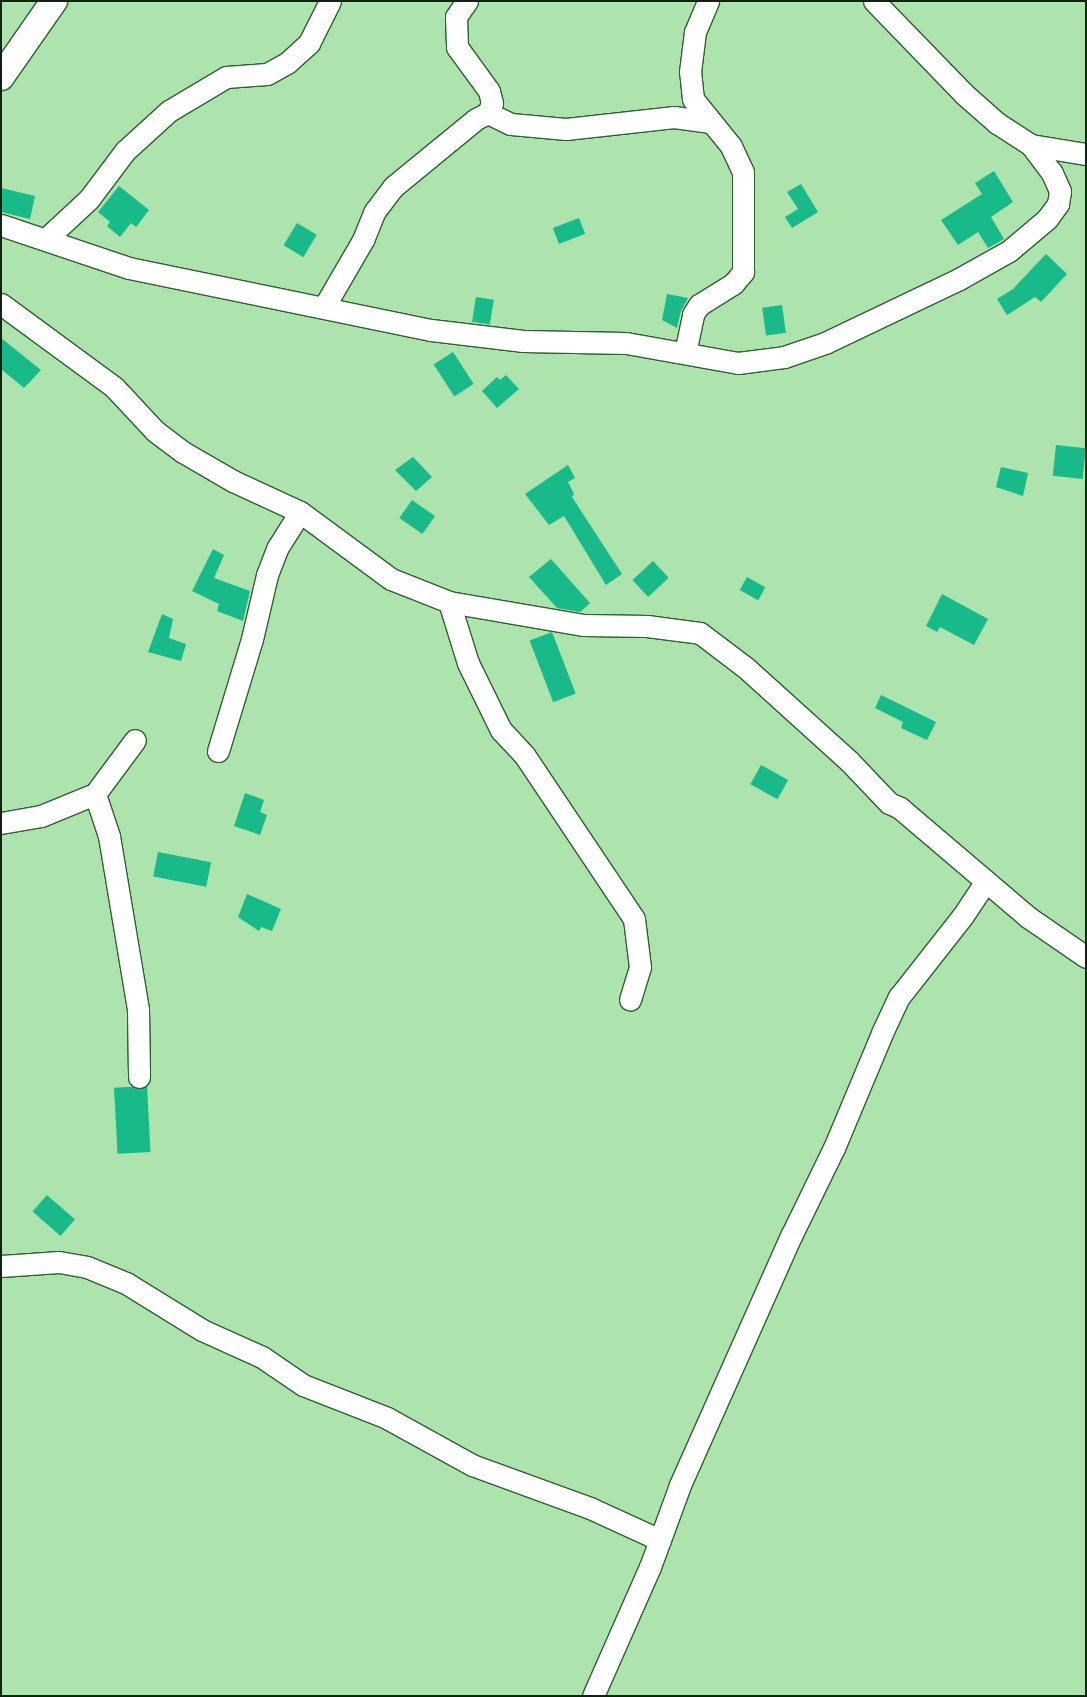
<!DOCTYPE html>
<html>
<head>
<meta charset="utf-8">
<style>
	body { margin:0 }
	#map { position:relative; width:1087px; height:1697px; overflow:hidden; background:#ade3ad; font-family:"Libre Baskerville",serif }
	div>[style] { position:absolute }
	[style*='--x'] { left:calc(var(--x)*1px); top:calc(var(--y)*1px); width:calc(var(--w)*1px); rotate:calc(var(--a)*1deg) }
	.building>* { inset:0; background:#17ba88; transform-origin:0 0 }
	.roads { filter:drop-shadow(1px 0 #2e5f30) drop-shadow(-1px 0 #2e5f30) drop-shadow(0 1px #2e5f30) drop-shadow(0 -1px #2e5f30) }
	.minor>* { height:21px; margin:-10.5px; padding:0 10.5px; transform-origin:10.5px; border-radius:10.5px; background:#fff }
	.major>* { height:26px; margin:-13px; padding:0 13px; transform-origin:13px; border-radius:13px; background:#fff }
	span { translate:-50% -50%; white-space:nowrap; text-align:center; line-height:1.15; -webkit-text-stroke:4px #ade3ad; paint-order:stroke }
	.frame { position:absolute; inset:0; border:2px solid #0f2410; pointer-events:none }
</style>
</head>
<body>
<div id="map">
	<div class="building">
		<div style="clip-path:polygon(994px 171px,1013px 202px,991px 217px,1004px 239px,988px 248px,978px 232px,958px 245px,941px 220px,982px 194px,975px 183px)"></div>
		<div style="clip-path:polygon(801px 184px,818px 212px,792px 228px,785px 217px,798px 209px,787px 192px)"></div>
		<div style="clip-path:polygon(119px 186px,149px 210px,136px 227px,131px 223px,120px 237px,107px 226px,110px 222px,98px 212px)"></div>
		<div style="clip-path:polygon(1px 188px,35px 196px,30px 219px,1px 212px)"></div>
		<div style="left:579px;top:218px;width:17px;height:28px;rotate:69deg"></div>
		<div style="left:297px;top:223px;width:23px;height:26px;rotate:31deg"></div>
		<div style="clip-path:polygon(1046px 254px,1067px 274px,1041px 302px,1035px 297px,1007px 315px,997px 299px,1013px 289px)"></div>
		<div style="clip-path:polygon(667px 294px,688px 298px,681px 311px,677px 328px,662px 320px)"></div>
		<div style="left:476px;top:297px;width:18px;height:25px;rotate:9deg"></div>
		<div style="left:782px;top:305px;width:28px;height:20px;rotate:82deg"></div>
		<div style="clip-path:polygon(1px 338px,41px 370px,24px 388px,1px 369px)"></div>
		<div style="left:453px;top:352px;width:38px;height:23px;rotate:57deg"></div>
		<div style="clip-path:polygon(506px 375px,519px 389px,497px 408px,482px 391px,497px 377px,500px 380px)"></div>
		<div style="left:1056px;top:445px;width:30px;height:31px;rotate:6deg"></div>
		<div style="clip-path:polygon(413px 457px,432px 477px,416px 491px,395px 470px)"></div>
		<div style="clip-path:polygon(568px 465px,575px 478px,568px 482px,574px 494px,572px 497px,622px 574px,606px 585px,564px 516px,549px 525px,525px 494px)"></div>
		<div style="clip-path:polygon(1001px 467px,1028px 473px,1023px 496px,996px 487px)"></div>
		<div style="left:412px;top:500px;width:28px;height:22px;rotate:35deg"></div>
		<div style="clip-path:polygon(213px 549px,224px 555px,214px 578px,250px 591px,243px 621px,217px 611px,219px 604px,192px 591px)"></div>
		<div style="clip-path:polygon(551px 559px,590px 603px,580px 612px,557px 608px,529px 577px)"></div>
		<div style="left:653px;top:561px;width:23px;height:28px;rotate:47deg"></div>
		<div style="left:747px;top:577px;width:21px;height:15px;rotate:29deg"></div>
		<div style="clip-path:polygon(942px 594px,988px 619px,974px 645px,940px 627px,937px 632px,926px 626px)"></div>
		<div style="clip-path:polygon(162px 614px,173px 619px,169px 638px,186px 644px,181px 661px,148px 652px)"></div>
		<div style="left:552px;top:632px;width:66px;height:24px;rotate:69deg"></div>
		<div style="clip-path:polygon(881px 695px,936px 722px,927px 740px,901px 728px,903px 722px,875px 708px)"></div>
		<div style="left:761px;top:765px;width:31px;height:22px;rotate:29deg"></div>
		<div style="clip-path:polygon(245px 793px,264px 800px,260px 812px,267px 815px,260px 835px,234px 826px)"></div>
		<div style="left:158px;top:852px;width:54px;height:25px;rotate:11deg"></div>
		<div style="clip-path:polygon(247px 894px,281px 909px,272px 931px,261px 927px,259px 931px,238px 917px)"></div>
		<div style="left:147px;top:1086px;width:66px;height:33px;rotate:87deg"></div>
		<div style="left:47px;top:1195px;width:37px;height:22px;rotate:41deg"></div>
	</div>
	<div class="roads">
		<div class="minor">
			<div style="--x:467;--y:1;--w:19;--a:125"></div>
			<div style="--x:456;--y:17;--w:30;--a:88"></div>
			<div style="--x:457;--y:47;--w:54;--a:54"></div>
			<div style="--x:489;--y:91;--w:12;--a:76"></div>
			<div style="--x:492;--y:103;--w:11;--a:112"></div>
			<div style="--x:874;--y:1;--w:129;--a:45.9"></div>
			<div style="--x:964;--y:94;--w:44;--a:41.3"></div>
			<div style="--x:997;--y:123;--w:40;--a:32.9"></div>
			<div style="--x:1031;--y:145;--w:56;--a:9.3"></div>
			<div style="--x:1;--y:225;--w:135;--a:18.6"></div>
			<div style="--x:129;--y:268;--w:308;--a:11.6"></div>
			<div style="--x:431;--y:330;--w:93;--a:6.8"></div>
			<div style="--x:523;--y:341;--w:103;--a:1.1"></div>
			<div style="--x:626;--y:343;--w:114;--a:10.1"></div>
			<div style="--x:738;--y:363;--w:46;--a:-7.4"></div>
			<div style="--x:784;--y:357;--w:43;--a:-18.9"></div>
			<div style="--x:825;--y:343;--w:148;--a:-25.5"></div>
			<div style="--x:959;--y:279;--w:57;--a:-29.2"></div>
			<div style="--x:1009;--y:251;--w:50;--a:-40.1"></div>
			<div style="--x:1047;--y:219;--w:19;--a:-54"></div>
			<div style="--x:1058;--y:204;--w:13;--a:-81"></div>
			<div style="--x:1060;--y:191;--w:20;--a:-114"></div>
			<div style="--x:1052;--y:173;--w:35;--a:-127"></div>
			<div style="--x:47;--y:238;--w:57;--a:-42.9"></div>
			<div style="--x:89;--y:199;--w:60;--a:-53.1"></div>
			<div style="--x:125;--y:151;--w:59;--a:-42.3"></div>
			<div style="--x:169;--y:111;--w:66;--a:-30.8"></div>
			<div style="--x:226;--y:77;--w:41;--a:-4.2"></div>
			<div style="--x:267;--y:74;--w:23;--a:-29"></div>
			<div style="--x:287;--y:63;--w:30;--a:-42"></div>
			<div style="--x:309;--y:43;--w:47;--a:-63.4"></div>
			<div style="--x:1;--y:304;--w:140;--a:36.3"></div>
			<div style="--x:114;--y:387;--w:60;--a:47"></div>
			<div style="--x:155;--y:431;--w:35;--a:37"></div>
			<div style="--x:183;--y:452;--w:58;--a:30.1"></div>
			<div style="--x:233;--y:481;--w:74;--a:24.8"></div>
			<div style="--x:300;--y:512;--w:113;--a:36.4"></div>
			<div style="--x:391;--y:579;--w:62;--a:21.6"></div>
			<div style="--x:449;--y:602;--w:137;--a:9.7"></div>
			<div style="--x:584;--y:625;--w:63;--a:0.9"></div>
			<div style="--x:647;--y:626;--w:53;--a:7.5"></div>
			<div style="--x:700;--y:633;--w:56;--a:37.1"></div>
			<div style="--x:745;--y:667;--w:140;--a:42.1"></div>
			<div style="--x:849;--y:761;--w:58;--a:46.4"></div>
			<div style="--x:889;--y:803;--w:12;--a:24"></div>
			<div style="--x:900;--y:808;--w:168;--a:40.4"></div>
			<div style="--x:1028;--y:917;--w:70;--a:34.6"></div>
			<div style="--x:324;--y:307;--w:78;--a:-59.8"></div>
			<div style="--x:363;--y:240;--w:31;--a:-68"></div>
			<div style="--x:375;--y:211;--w:30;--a:-53"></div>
			<div style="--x:393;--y:187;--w:107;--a:-39.3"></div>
			<div style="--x:476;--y:119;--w:13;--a:-27"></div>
			<div style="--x:488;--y:113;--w:25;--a:26"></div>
			<div style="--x:511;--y:124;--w:55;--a:5.2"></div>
			<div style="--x:566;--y:129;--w:109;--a:-6.3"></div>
			<div style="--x:674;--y:117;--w:35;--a:8"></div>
			<div style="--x:685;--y:353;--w:40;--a:-78"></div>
			<div style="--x:693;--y:314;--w:11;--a:-56"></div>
			<div style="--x:699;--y:305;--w:40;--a:-32"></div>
			<div style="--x:733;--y:284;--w:16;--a:-50"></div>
			<div style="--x:743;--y:272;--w:100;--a:-90"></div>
			<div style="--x:743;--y:172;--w:29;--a:-115"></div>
			<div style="--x:731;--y:146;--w:60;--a:-129"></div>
			<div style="--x:693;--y:99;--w:27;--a:-96"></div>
			<div style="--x:690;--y:72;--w:40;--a:-82.9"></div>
			<div style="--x:695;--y:32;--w:34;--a:-67"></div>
			<div style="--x:449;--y:602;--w:64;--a:72.7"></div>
			<div style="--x:468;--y:663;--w:75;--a:63.8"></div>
			<div style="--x:501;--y:730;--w:35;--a:47"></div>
			<div style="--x:525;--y:756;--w:196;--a:56.2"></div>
			<div style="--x:634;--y:919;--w:48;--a:82.9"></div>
			<div style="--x:640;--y:967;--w:34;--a:107"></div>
			<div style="--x:218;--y:751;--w:117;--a:-73.1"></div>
			<div style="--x:252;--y:639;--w:66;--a:-76.8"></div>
			<div style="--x:267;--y:575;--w:30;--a:-69"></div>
			<div style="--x:278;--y:547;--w:41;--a:-57.8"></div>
			<div style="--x:95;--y:794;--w:44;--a:71.6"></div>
			<div style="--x:109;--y:836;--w:176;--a:80.5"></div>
			<div style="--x:138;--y:1010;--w:67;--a:89.1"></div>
			<div style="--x:1;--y:823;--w:41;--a:-9.9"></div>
			<div style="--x:41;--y:816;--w:58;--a:-22.2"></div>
			<div style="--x:95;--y:794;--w:67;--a:-53.5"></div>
			<div style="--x:1;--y:1266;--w:58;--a:-3.9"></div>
			<div style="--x:59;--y:1262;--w:28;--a:10"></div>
			<div style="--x:87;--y:1267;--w:42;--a:22.3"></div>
			<div style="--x:126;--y:1283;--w:89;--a:31.7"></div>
			<div style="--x:202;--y:1330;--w:66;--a:24.2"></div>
			<div style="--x:262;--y:1357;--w:50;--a:34.3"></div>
			<div style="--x:303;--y:1385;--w:90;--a:21.4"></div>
			<div style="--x:387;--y:1418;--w:97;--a:28.9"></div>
			<div style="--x:472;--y:1465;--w:126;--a:20"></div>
			<div style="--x:590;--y:1508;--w:77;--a:24.6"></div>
			<div style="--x:593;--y:1696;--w:141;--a:-66.2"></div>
			<div style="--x:650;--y:1567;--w:87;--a:-69.9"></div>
			<div style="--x:680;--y:1485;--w:273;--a:-66"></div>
			<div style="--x:791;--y:1236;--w:98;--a:-64"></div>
			<div style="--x:834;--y:1148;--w:125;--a:-67.3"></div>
			<div style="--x:882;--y:1033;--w:40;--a:-65"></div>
			<div style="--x:899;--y:997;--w:102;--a:-51.8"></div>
			<div style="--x:962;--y:917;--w:43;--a:-56.3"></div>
		</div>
		<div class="major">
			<div style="--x:1;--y:77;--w:93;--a:-55.1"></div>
		</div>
	</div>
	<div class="frame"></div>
</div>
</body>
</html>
